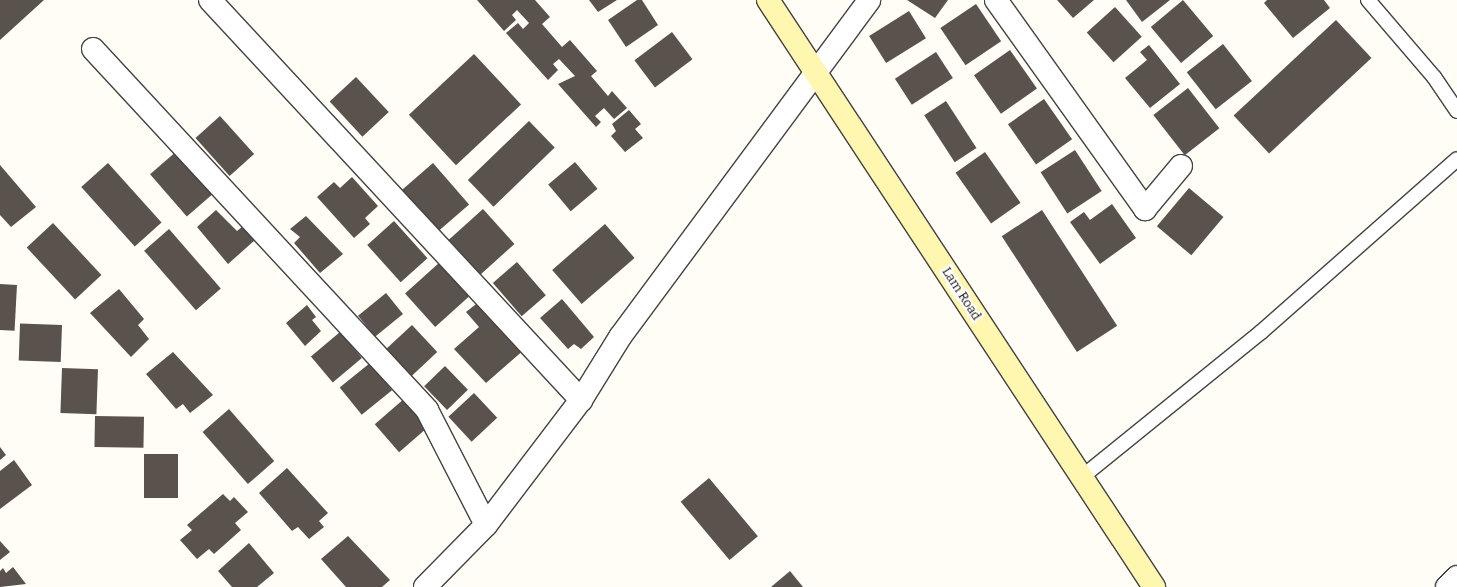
<!DOCTYPE html>
<html>
<head>
<meta charset="utf-8">
<style>
	body { margin:0 }
	#map { position:relative; width:1457px; height:587px; overflow:hidden; background:#fffdf5; font-family:Bitter,serif }
	div>[style] { position:absolute }
	[style*='--x'] { left:calc(var(--x)*1px); top:calc(var(--y)*1px); width:calc(var(--w)*1px); rotate:calc(var(--a)*1deg) }
	.building>* { inset:0; background:#5a524d; transform-origin:0 0 }
	.roads { filter:drop-shadow(1px 0 #444) drop-shadow(-1px 0 #444) drop-shadow(0 1px #444) drop-shadow(0 -1px #444) }
	.lane>* { height:14px; margin:-7px; padding:0 7px; transform-origin:7px; border-radius:7px; background:#fff }
	.street>* { height:22px; margin:-11px; padding:0 11px; transform-origin:11px; border-radius:11px; background:#fff }
	.secondary>* { height:22px; margin:-11px; padding:0 11px; transform-origin:11px; border-radius:11px; background:#fff6b0 }
	span { translate:-50% -50%; white-space:nowrap; text-align:center; line-height:1.15; -webkit-text-stroke:4px #fff; paint-order:stroke }
	.street-label { font-size:13px; color:#111 }
</style>
</head>
<body>
<div id="map">
	<div class="building">
		<div style="clip-path:polygon(0 0,44px 0,0 40px)"></div>
		<div style="clip-path:polygon(477px 0,535px 0,550px 17px,542px 24px,562px 47px,570px 40px,597px 71px,591px 76px,608px 96px,612px 91px,627px 108px,614px 119px,604px 108px,595px 116px,601px 122px,596px 127px,558px 84px,575px 76px,559px 59px,553px 64px,558px 70px,548px 80px,506px 33px,518px 23px,523px 29px,529px 23px,517px 10px,512px 15px,516px 20px,504px 31px)"></div>
		<div style="clip-path:polygon(589px 0,617px 0,598px 12px)"></div>
		<div style="clip-path:polygon(637px 0,642px 0,658px 25px,626px 47px,608px 20px)"></div>
		<div style="clip-path:polygon(907px 0,948px 0,935px 18px)"></div>
		<div style="clip-path:polygon(1057px 0,1094px 0,1073px 18px)"></div>
		<div style="clip-path:polygon(1126px 0,1170px 0,1142px 22px)"></div>
		<div style="left:1183px;top:0;width:47px;height:42px;rotate:50deg"></div>
		<div style="clip-path:polygon(1267px 0,1324px 0,1330px 8px,1293px 38px,1264px 3px)"></div>
		<div style="left:976px;top:4px;width:45px;height:43px;rotate:56deg"></div>
		<div style="left:1115px;top:7px;width:40px;height:38px;rotate:48deg"></div>
		<div style="left:909px;top:11px;width:32px;height:47px;rotate:58deg"></div>
		<div style="left:1336px;top:20px;width:52px;height:140px;rotate:47deg"></div>
		<div style="left:672px;top:32px;width:34px;height:47px;rotate:53deg"></div>
		<div style="left:1223px;top:44px;width:47px;height:46px;rotate:52deg"></div>
		<div style="clip-path:polygon(1149px 45px,1180px 84px,1150px 108px,1125px 78px,1147px 60px,1140px 52px)"></div>
		<div style="left:1010px;top:50px;width:47px;height:44px;rotate:55deg"></div>
		<div style="left:936px;top:52px;width:31px;height:49px;rotate:57deg"></div>
		<div style="left:474px;top:54px;width:69px;height:89px;rotate:47deg"></div>
		<div style="left:356px;top:77px;width:48px;height:36px;rotate:47deg"></div>
		<div style="left:1188px;top:88px;width:51px;height:44px;rotate:52deg"></div>
		<div style="left:1044px;top:99px;width:49px;height:44px;rotate:55deg"></div>
		<div style="left:946px;top:101px;width:56px;height:26px;rotate:57deg"></div>
		<div style="clip-path:polygon(629px 110px,641px 124px,635px 129px,643px 138px,625px 152px,611px 136px,616px 131px,612px 124px)"></div>
		<div style="left:220px;top:116px;width:51px;height:33px;rotate:48deg"></div>
		<div style="left:529px;top:121px;width:37px;height:85px;rotate:46deg"></div>
		<div style="left:178px;top:150px;width:56px;height:37px;rotate:49deg"></div>
		<div style="left:1075px;top:150px;width:49px;height:41px;rotate:57deg"></div>
		<div style="left:985px;top:152px;width:62px;height:36px;rotate:55deg"></div>
		<div style="left:575px;top:162px;width:35px;height:35px;rotate:50deg"></div>
		<div style="left:108px;top:163px;width:80px;height:36px;rotate:48deg"></div>
		<div style="left:433px;top:163px;width:55px;height:42px;rotate:49deg"></div>
		<div style="clip-path:polygon(0 165px,36px 207px,11px 227px,0 215px)"></div>
		<div style="clip-path:polygon(352px 177px,378px 206px,365px 218px,370px 224px,354px 238px,317px 197px,334px 182px,340px 188px)"></div>
		<div style="left:1189px;top:188px;width:45px;height:50px;rotate:40deg"></div>
		<div style="clip-path:polygon(1112px 204px,1136px 238px,1100px 264px,1070px 222px,1084px 212px,1090px 220px)"></div>
		<div style="left:483px;top:209px;width:47px;height:46px;rotate:48deg"></div>
		<div style="clip-path:polygon(216px 210px,237px 231px,243px 226px,255px 240px,228px 264px,197px 227px)"></div>
		<div style="left:1042px;top:210px;width:138px;height:48px;rotate:57deg"></div>
		<div style="clip-path:polygon(306px 216px,343px 254px,320px 273px,294px 243px,300px 237px,290px 229px)"></div>
		<div style="left:394px;top:221px;width:50px;height:36px;rotate:48deg"></div>
		<div style="left:53px;top:223px;width:71px;height:36px;rotate:47deg"></div>
		<div style="left:605px;top:224px;width:45px;height:70px;rotate:49deg"></div>
		<div style="left:169px;top:229px;width:79px;height:33px;rotate:49deg"></div>
		<div style="left:440px;top:262px;width:45px;height:47px;rotate:48deg"></div>
		<div style="left:517px;top:262px;width:44px;height:32px;rotate:49deg"></div>
		<div style="left:0;top:284px;width:17px;height:46px;rotate:3deg"></div>
		<div style="clip-path:polygon(119px 289px,144px 319px,138px 325px,149px 339px,131px 357px,90px 313px)"></div>
		<div style="left:386px;top:293px;width:27px;height:36px;rotate:51deg"></div>
		<div style="clip-path:polygon(562px 299px,594px 337px,581px 349px,574px 344px,568px 349px,540px 318px)"></div>
		<div style="clip-path:polygon(480px 301px,525px 349px,486px 383px,454px 349px,479px 327px,466px 312px)"></div>
		<div style="clip-path:polygon(307px 305px,316px 317px,312px 320px,321px 331px,305px 346px,286px 323px)"></div>
		<div style="left:62px;top:325px;width:37px;height:42px;rotate:92deg"></div>
		<div style="left:412px;top:325px;width:37px;height:35px;rotate:47deg"></div>
		<div style="left:340px;top:332px;width:34px;height:38px;rotate:50deg"></div>
		<div style="clip-path:polygon(173px 352px,213px 395px,190px 413px,183px 404px,176px 409px,146px 374px)"></div>
		<div style="left:370px;top:363px;width:35px;height:39px;rotate:51deg"></div>
		<div style="left:445px;top:366px;width:33px;height:29px;rotate:46deg"></div>
		<div style="left:62px;top:368px;width:36px;height:45px;rotate:2deg"></div>
		<div style="left:474px;top:393px;width:34px;height:35px;rotate:47deg"></div>
		<div style="left:405px;top:398px;width:37px;height:40px;rotate:49deg"></div>
		<div style="left:229px;top:409px;width:69px;height:35px;rotate:49deg"></div>
		<div style="left:95px;top:416px;width:49px;height:31px;rotate:1deg"></div>
		<div style="clip-path:polygon(0 447px,6px 455px,0 460px)"></div>
		<div style="left:144px;top:454px;width:34px;height:44px"></div>
		<div style="clip-path:polygon(14px 460px,32px 485px,0 509px,0 471px)"></div>
		<div style="clip-path:polygon(287px 468px,328px 513px,319px 521px,324px 527px,309px 539px,298px 527px,292px 531px,259px 493px)"></div>
		<div style="left:709px;top:478px;width:76px;height:37px;rotate:50deg"></div>
		<div style="clip-path:polygon(223px 494px,230px 501px,234px 497px,248px 512px,235px 523px,241px 530px,214px 554px,209px 549px,197px 559px,180px 540px,192px 530px,187px 525px)"></div>
		<div style="clip-path:polygon(348px 536px,390px 580px,382px 587px,346px 587px,321px 559px)"></div>
		<div style="clip-path:polygon(0 541px,10px 552px,0 560px)"></div>
		<div style="clip-path:polygon(249px 543px,274px 573px,257px 587px,232px 587px,218px 571px)"></div>
		<div style="clip-path:polygon(13px 567px,26px 584px,0 587px,0 571px,3px 568px,6px 573px)"></div>
		<div style="clip-path:polygon(790px 571px,803px 587px,771px 587px)"></div>
	</div>
	<div class="roads">
		<div class="lane">
			<div style="--x:1368;--y:0;--w:101;--a:49.4"></div>
			<div style="--x:1434;--y:77;--w:41;--a:55.9"></div>
			<div style="--x:1082;--y:477;--w:230;--a:-39"></div>
			<div style="--x:1261;--y:332;--w:261;--a:-41.4"></div>
		</div>
		<div class="street">
			<div style="--x:210;--y:0;--w:546;--a:47.15"></div>
			<div style="--x:996;--y:0;--w:257;--a:54.5"></div>
			<div style="--x:1145;--y:209;--w:56;--a:-50.1"></div>
			<div style="--x:93;--y:49;--w:492;--a:47.2"></div>
			<div style="--x:427;--y:410;--w:129;--a:62.8"></div>
			<div style="--x:425;--y:587;--w:87;--a:-45.5"></div>
			<div style="--x:486;--y:525;--w:157;--a:-52.8"></div>
			<div style="--x:581;--y:400;--w:74;--a:-58.2"></div>
			<div style="--x:620;--y:337;--w:419;--a:-53.5"></div>
			<div style="--x:1447;--y:587;--w:14;--a:-45"></div>
		</div>
		<div class="secondary">
			<div style="--x:768;--y:0;--w:703;--a:56.67"></div>
		</div>
	</div>
	<div class="street-label">
		<span style="left:961px;top:294px;rotate:57deg">Lam Road</span>
	</div>
</div>
</body>
</html>
